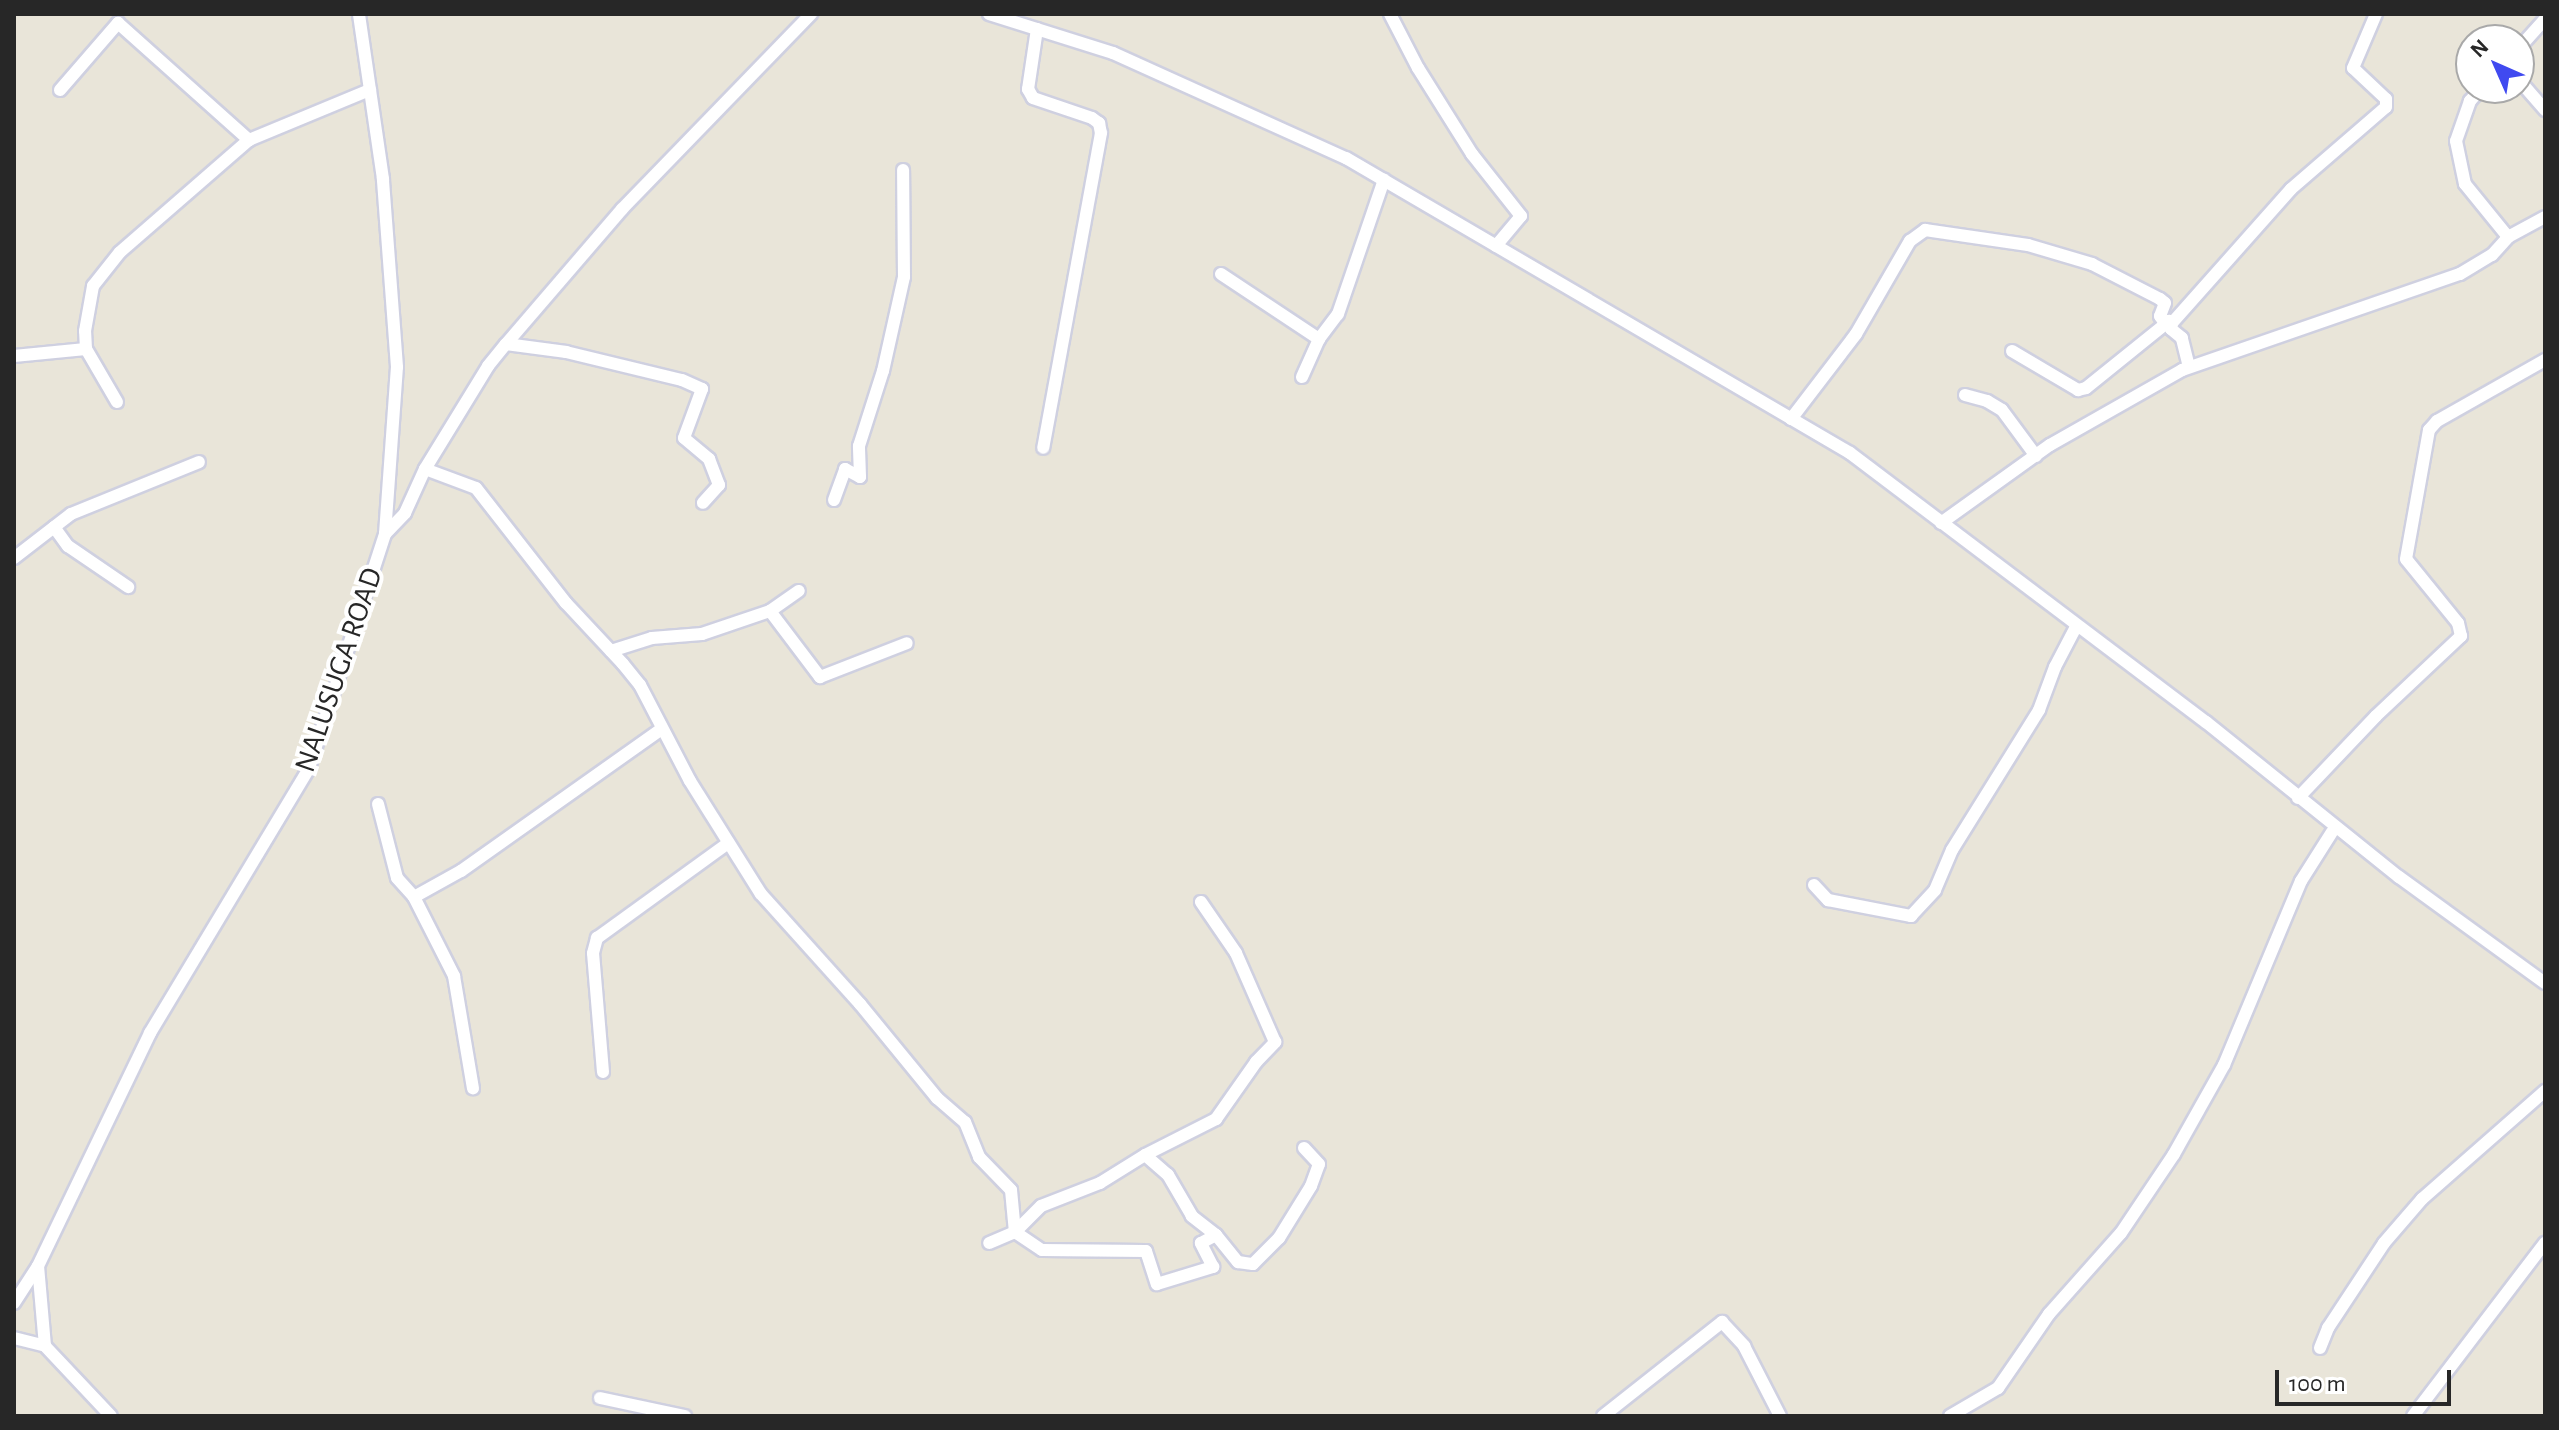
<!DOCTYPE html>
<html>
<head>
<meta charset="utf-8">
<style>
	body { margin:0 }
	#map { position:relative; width:2559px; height:1430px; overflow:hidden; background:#e9e5d9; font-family:"Alegreya Sans",sans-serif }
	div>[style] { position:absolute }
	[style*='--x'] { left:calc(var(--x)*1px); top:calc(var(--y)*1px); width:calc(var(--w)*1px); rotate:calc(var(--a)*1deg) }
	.roads { filter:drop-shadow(2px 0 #cfd0e0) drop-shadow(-2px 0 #cfd0e0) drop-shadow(0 2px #cfd0e0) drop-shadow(0 -2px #cfd0e0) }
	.minor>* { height:12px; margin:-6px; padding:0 6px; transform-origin:6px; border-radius:6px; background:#fff }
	span { translate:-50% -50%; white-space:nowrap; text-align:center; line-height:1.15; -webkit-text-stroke:8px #fff; paint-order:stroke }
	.street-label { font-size:30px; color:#272727 }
	.frame { position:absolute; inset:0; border:16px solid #272727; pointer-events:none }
	.north { position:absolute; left:2455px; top:24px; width:80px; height:80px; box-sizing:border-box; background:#fff; border:2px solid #a9a9a9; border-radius:50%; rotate:315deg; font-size:22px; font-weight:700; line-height:32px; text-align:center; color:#272727 }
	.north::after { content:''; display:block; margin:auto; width:28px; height:36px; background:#404af0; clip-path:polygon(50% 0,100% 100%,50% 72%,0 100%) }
	.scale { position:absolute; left:2275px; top:1370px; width:176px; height:36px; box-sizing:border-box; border:4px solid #272727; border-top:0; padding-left:10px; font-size:24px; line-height:28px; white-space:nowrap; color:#272727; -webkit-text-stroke:6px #fff; paint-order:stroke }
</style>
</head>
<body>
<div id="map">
	<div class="roads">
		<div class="minor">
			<div style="--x:989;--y:14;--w:130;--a:17.5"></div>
			<div style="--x:1113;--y:53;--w:256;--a:24.3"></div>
			<div style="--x:1346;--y:158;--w:584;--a:30.34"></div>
			<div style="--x:1850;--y:453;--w:446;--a:37.1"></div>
			<div style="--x:2206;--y:722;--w:248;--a:38.8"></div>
			<div style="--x:2399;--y:877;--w:180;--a:36"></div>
			<div style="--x:1390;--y:14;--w:61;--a:62.6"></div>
			<div style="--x:1418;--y:68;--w:102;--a:57.9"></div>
			<div style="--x:1472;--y:154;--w:79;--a:51.7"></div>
			<div style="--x:1521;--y:216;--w:39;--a:130"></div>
			<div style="--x:1037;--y:29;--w:61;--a:98.5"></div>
			<div style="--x:1028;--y:89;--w:10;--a:61"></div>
			<div style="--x:1033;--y:98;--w:62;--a:18.7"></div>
			<div style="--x:1092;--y:118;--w:9;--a:36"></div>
			<div style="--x:1099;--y:123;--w:10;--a:79"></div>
			<div style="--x:1101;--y:133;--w:320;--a:100.4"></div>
			<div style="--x:2519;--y:48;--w:39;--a:-48"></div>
			<div style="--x:2519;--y:80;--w:40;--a:49"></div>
			<div style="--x:2482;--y:88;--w:18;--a:133"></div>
			<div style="--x:2470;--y:101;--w:42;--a:109.3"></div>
			<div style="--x:2456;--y:141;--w:44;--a:78.2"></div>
			<div style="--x:2465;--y:184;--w:68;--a:50.9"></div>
			<div style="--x:60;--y:90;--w:89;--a:-49.1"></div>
			<div style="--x:118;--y:23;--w:176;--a:41.8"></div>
			<div style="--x:1221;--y:274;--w:118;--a:33.6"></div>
			<div style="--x:506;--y:344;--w:61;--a:7.6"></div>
			<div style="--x:566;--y:352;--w:119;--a:13.6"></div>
			<div style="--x:682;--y:380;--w:22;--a:24"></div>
			<div style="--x:702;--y:389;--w:52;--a:110.2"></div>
			<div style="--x:684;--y:438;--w:33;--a:40"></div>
			<div style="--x:709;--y:459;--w:28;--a:69"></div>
			<div style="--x:719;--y:485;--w:24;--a:132"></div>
			<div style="--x:2012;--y:351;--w:77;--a:30.6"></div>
			<div style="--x:2078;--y:390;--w:8;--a:-14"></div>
			<div style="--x:2086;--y:388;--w:107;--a:-38.9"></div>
			<div style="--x:14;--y:356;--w:72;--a:-5.6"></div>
			<div style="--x:2189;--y:367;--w:30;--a:-104"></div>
			<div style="--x:2182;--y:338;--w:14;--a:-141"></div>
			<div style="--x:2171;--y:329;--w:6;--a:-81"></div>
			<div style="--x:2172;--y:323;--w:179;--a:-48.4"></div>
			<div style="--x:2291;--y:189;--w:125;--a:-40.8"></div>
			<div style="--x:2386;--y:107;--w:8;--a:-90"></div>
			<div style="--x:2386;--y:99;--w:45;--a:-136.8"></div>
			<div style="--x:2353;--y:68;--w:59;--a:-66.9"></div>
			<div style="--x:1302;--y:377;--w:42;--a:-65.9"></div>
			<div style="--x:1319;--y:339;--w:31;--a:-53"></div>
			<div style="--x:1338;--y:314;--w:142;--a:-71.1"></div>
			<div style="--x:1965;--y:395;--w:23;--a:15"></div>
			<div style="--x:1987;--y:401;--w:17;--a:31"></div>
			<div style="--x:2002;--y:410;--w:57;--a:53.5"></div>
			<div style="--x:117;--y:402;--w:61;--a:-120.3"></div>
			<div style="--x:86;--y:349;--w:18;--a:-93"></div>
			<div style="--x:85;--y:331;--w:46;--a:-79.9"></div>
			<div style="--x:93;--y:286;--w:43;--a:-51.5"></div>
			<div style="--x:120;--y:252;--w:171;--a:-41"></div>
			<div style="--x:249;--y:140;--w:131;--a:-22.5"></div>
			<div style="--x:1791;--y:419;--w:107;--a:-52.6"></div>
			<div style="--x:1856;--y:334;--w:108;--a:-59.9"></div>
			<div style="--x:1910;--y:241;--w:19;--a:-36"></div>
			<div style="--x:1925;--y:230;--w:104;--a:8.3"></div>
			<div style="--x:2028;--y:245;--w:67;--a:16.5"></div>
			<div style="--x:2092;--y:264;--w:76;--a:27.2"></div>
			<div style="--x:2160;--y:299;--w:6;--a:39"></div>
			<div style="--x:2165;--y:303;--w:14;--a:111"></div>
			<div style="--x:2160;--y:316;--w:7;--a:56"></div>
			<div style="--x:425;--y:469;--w:54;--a:20.4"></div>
			<div style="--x:476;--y:488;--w:146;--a:52"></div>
			<div style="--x:566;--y:603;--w:83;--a:46.9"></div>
			<div style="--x:623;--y:664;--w:27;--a:51"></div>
			<div style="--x:640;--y:685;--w:108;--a:62.5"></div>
			<div style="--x:690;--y:781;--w:133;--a:57.9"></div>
			<div style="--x:761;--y:894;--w:148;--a:48"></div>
			<div style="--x:860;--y:1004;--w:122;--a:50.7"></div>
			<div style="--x:937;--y:1098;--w:37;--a:41"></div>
			<div style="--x:965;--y:1122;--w:38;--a:68"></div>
			<div style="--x:979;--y:1157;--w:46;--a:45.9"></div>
			<div style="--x:1011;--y:1190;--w:42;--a:84.6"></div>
			<div style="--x:1015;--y:1232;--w:28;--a:157"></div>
			<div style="--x:834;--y:500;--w:33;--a:-70"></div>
			<div style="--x:845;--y:469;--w:17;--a:28"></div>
			<div style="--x:860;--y:477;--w:31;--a:-92"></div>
			<div style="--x:859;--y:446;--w:79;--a:-72.3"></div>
			<div style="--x:883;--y:371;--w:96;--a:-77.4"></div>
			<div style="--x:904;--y:277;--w:107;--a:-90.5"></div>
			<div style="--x:1941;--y:523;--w:134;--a:-35.6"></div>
			<div style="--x:2050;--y:445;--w:152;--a:-29.6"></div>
			<div style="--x:2182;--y:370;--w:294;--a:-19.1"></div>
			<div style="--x:2460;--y:274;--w:37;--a:-31"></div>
			<div style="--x:2492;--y:255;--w:24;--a:-48"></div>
			<div style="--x:2508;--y:237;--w:42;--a:-28.4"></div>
			<div style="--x:54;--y:527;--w:24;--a:54"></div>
			<div style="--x:68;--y:546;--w:73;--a:34.3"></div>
			<div style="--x:385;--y:534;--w:29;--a:-46"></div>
			<div style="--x:405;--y:513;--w:48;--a:-65.6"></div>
			<div style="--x:425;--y:469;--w:121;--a:-58.5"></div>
			<div style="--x:488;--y:366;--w:28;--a:-51"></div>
			<div style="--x:506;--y:344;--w:178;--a:-49.3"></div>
			<div style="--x:622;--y:209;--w:272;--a:-45.9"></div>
			<div style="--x:14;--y:558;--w:72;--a:-37.7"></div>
			<div style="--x:71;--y:514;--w:138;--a:-22.1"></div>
			<div style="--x:770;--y:611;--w:83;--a:52.9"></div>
			<div style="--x:820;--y:677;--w:93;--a:-21.3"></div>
			<div style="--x:611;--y:651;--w:43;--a:-17.6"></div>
			<div style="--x:652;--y:638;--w:50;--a:-4.6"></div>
			<div style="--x:702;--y:634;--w:72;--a:-18.7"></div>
			<div style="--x:770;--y:611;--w:35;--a:-35"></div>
			<div style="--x:2298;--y:798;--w:113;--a:-46.4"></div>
			<div style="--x:2376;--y:716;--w:117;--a:-43.3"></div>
			<div style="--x:2461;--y:636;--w:13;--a:-103"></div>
			<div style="--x:2458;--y:623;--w:82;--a:-129.1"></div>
			<div style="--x:2406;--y:559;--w:131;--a:-79.9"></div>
			<div style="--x:2429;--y:430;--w:12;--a:-48"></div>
			<div style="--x:2437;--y:421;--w:124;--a:-29.5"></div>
			<div style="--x:378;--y:804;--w:76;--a:75.6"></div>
			<div style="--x:397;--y:878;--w:25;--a:48"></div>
			<div style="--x:414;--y:897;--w:54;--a:-29"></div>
			<div style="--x:461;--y:871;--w:244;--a:-35.3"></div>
			<div style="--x:1814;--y:885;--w:21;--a:47"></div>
			<div style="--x:1828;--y:900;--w:85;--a:10.9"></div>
			<div style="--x:1911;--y:916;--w:35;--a:-47"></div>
			<div style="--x:1935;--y:890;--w:43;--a:-67"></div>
			<div style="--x:1952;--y:850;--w:165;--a:-58.1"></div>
			<div style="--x:2039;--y:710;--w:46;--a:-69.6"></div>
			<div style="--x:2055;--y:667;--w:47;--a:-62.4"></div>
			<div style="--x:414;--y:897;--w:89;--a:63.1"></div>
			<div style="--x:454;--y:976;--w:114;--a:80.4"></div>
			<div style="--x:603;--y:1072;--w:119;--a:-94.8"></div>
			<div style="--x:593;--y:953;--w:16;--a:-75"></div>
			<div style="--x:597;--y:938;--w:162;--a:-35.9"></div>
			<div style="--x:1145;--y:1155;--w:80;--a:-26.9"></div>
			<div style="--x:1216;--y:1119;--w:70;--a:-54.9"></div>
			<div style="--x:1256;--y:1062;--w:28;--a:-46"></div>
			<div style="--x:1275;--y:1042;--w:97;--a:-113.7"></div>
			<div style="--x:1236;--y:953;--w:62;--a:-124.5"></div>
			<div style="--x:1216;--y:1235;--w:31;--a:-142"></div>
			<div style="--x:1192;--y:1216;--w:48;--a:-120.3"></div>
			<div style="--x:1168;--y:1175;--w:30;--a:-139"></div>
			<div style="--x:1145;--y:1155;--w:53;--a:148.1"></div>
			<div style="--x:1100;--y:1183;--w:63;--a:158.7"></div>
			<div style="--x:1041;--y:1206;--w:37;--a:135"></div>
			<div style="--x:1015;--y:1232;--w:32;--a:34"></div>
			<div style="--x:1042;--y:1250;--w:104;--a:0.6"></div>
			<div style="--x:1146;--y:1251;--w:35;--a:72"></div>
			<div style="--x:1157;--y:1284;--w:59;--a:-16.9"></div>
			<div style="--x:1213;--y:1267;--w:27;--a:-117"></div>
			<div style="--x:1201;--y:1243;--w:17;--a:-28"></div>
			<div style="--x:1216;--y:1235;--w:35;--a:51"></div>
			<div style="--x:1238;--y:1262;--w:15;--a:8"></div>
			<div style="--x:1253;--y:1264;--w:37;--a:-45"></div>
			<div style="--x:1279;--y:1238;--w:61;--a:-58.4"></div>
			<div style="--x:1311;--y:1186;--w:23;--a:-70"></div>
			<div style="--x:1319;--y:1164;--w:22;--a:-133"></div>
			<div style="--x:38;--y:1266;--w:80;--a:85"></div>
			<div style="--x:14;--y:1303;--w:44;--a:-57"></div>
			<div style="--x:38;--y:1266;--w:259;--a:-64.3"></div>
			<div style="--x:150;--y:1033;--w:309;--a:-59"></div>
			<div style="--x:309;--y:768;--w:246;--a:-72"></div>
			<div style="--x:385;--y:534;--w:167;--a:-85.9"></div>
			<div style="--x:397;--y:367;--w:189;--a:-94.3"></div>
			<div style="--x:383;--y:179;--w:167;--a:-98.3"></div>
			<div style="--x:14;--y:1338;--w:32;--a:14"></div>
			<div style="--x:45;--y:1346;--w:96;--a:46.7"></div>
			<div style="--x:2320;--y:1348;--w:22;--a:-68"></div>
			<div style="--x:2328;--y:1328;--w:102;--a:-56.6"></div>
			<div style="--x:2384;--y:1243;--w:58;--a:-49.2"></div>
			<div style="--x:2422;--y:1199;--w:164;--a:-41.3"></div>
			<div style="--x:600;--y:1398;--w:87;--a:12"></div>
			<div style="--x:1603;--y:1416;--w:152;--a:-38.3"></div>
			<div style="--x:1722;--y:1322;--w:33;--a:47"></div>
			<div style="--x:1744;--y:1346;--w:79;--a:62.8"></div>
			<div style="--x:1950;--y:1416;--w:56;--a:-30.3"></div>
			<div style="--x:1998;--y:1388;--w:90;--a:-55.4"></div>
			<div style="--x:2049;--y:1314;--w:108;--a:-48.4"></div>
			<div style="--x:2121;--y:1233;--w:95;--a:-56.1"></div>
			<div style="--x:2174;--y:1154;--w:102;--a:-60.7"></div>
			<div style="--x:2224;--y:1065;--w:199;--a:-67.3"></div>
			<div style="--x:2301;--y:881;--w:58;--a:-57.7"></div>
			<div style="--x:2413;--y:1416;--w:218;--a:-52.7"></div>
		</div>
	</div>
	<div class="street-label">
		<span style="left:339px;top:670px;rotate:-71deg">NALUSUGA ROAD</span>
	</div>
	<div class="frame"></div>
	<div class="north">N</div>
	<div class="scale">100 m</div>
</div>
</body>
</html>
